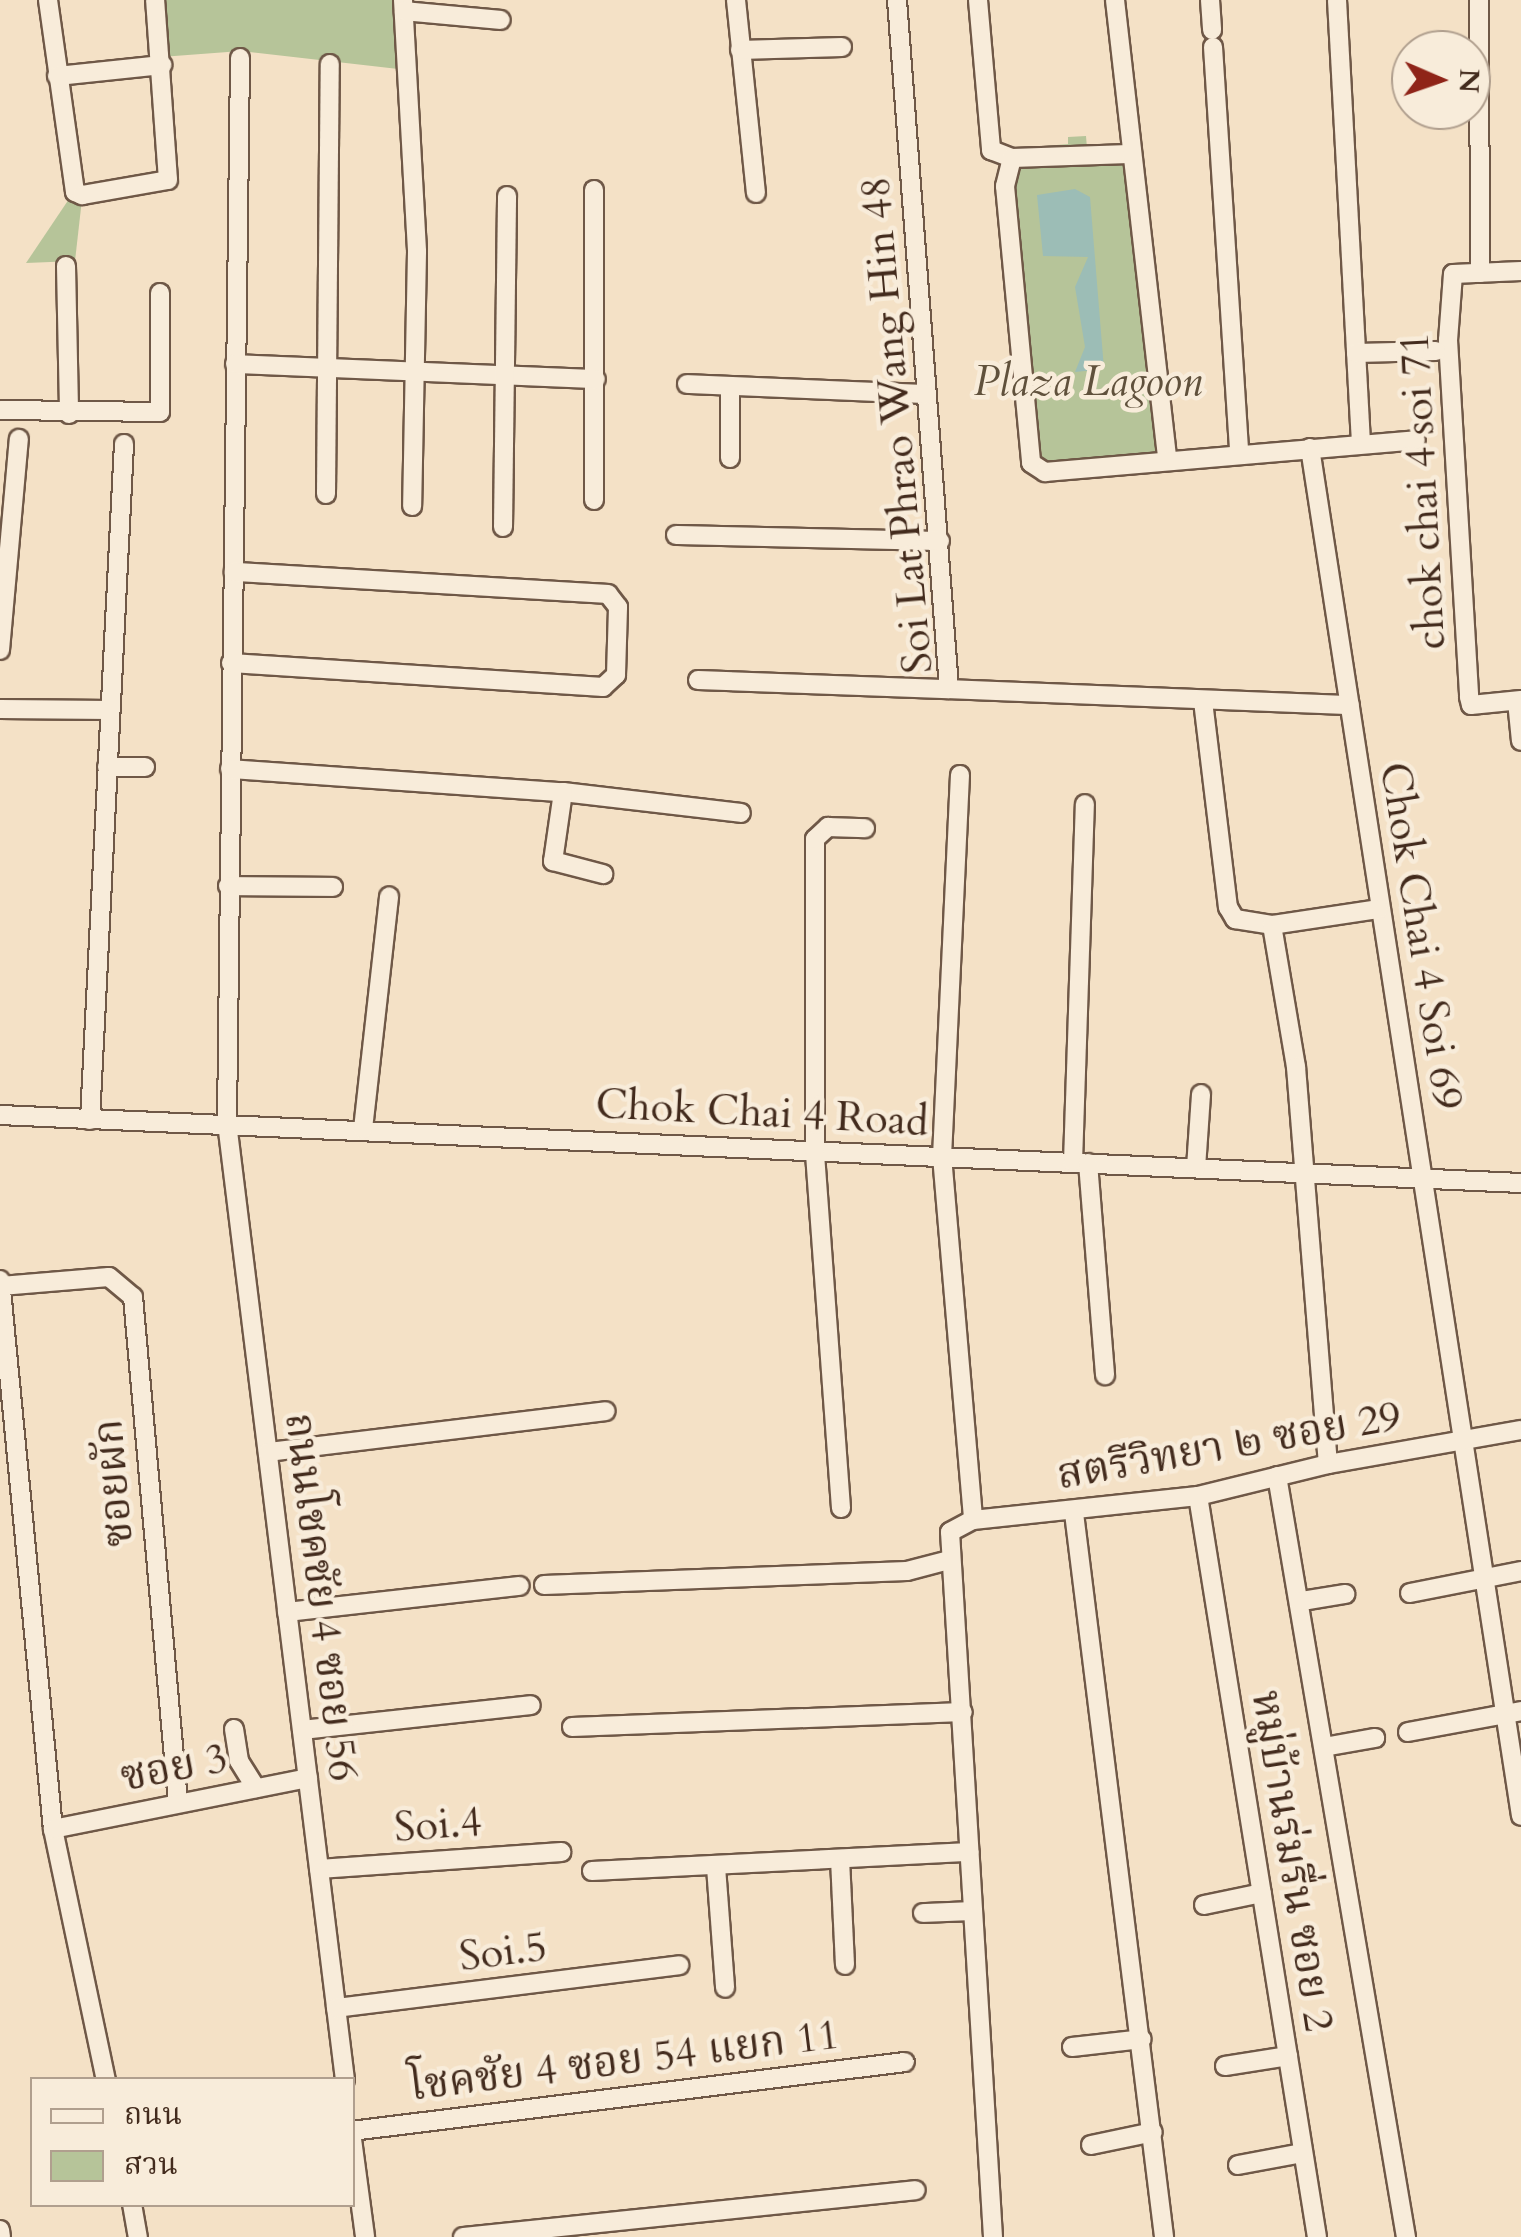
<!DOCTYPE html>
<html>
<head>
<meta charset="utf-8">
<style>
	body { margin:0 }
	#map { position:relative; width:1521px; height:2237px; overflow:hidden; background:#f4e1c6; font-family:Cardo,"Noto Serif Thai",serif }
	div>[style] { position:absolute }
	[style*='--x'] { left:calc(var(--x)*1px); top:calc(var(--y)*1px); width:calc(var(--w)*1px); rotate:calc(var(--a)*1deg) }
	.green>* { inset:0; background:#b6c499 }
	.water>* { inset:0; background:#9cbdb6 }
	.roads { filter:drop-shadow(2px 0 #6f5847) drop-shadow(-2px 0 #6f5847) drop-shadow(0 2px #6f5847) drop-shadow(0 -2px #6f5847) }
	.minor>* { height:18px; margin:-9px; padding:0 9px; transform-origin:9px; border-radius:9px; background:#f8ecda }
	span { translate:-50% -50%; white-space:nowrap; text-align:center; line-height:1.15; -webkit-text-stroke:9px #f8ecda; paint-order:stroke }
	.park-label { font-size:42px; color:#60513c; font-style:italic }
	.street-label { font-size:42px; color:#432b1d }
	.legend { position:absolute; left:30px; top:2077px; width:325px; height:130px; box-sizing:border-box; background:#f8ecda; border:2px solid #b09f8e; margin:0; padding:12px 18px; list-style:none; font-size:30px; color:#432b1d }
	.legend li { display:flex; align-items:center; gap:20px; height:50px }
	.legend b { width:50px; border:2px solid #b09f8e }
	.north { position:absolute; left:1391px; top:30px; width:100px; height:100px; box-sizing:border-box; background:#f8ecda; border:2px solid #b09f8e; border-radius:50%; rotate:92deg; font-size:28px; font-weight:700; line-height:40px; text-align:center; color:#432b1d }
	.north::after { content:''; display:block; margin:auto; width:35px; height:45px; background:#8f2418; clip-path:polygon(50% 0,100% 100%,50% 72%,0 100%) }
</style>
</head>
<body>
<div id="map">
	<div class="green">
		<div style="clip-path:polygon(156px 0,397px 0,407px 70px,241px 51px,161px 57px)"></div>
		<div style="clip-path:polygon(1086px 136px,1087px 148px,1098px 157px,1124px 145px,1159px 448px,1149px 456px,1048px 467px,1030px 464px,1000px 150px,1068px 144px,1068px 137px)"></div>
		<div style="clip-path:polygon(69px 199px,82px 199px,75px 261px,26px 263px)"></div>
	</div>
	<div class="water">
		<div style="clip-path:polygon(1075px 189px,1090px 197px,1104px 369px,1075px 372px,1085px 347px,1075px 287px,1088px 257px,1043px 256px,1037px 195px)"></div>
	</div>
	<div class="roads">
		<div class="minor">
			<div style="--x:48;--y:0;--w:194;--a:82"></div>
			<div style="--x:75;--y:192;--w:8;--a:23"></div>
			<div style="--x:82;--y:195;--w:87;--a:-9.9"></div>
			<div style="--x:168;--y:180;--w:180;--a:-94.1"></div>
			<div style="--x:403;--y:0;--w:252;--a:86.8"></div>
			<div style="--x:417;--y:252;--w:254;--a:91.1"></div>
			<div style="--x:736;--y:0;--w:194;--a:84.1"></div>
			<div style="--x:897;--y:0;--w:691;--a:85.68"></div>
			<div style="--x:949;--y:689;--w:401;--a:2.3"></div>
			<div style="--x:978;--y:0;--w:151;--a:85"></div>
			<div style="--x:991;--y:150;--w:22;--a:21"></div>
			<div style="--x:1012;--y:158;--w:117;--a:-2"></div>
			<div style="--x:1115;--y:0;--w:462;--a:83.5"></div>
			<div style="--x:1210;--y:0;--w:30;--a:86"></div>
			<div style="--x:1337;--y:0;--w:444;--a:86.9"></div>
			<div style="--x:1479;--y:0;--w:273;--a:89.8"></div>
			<div style="--x:404;--y:11;--w:97;--a:5.3"></div>
			<div style="--x:1213;--y:47;--w:406;--a:86.3"></div>
			<div style="--x:740;--y:50;--w:102;--a:-1.7"></div>
			<div style="--x:240;--y:58;--w:1065;--a:90.7"></div>
			<div style="--x:227;--y:1123;--w:964;--a:82.97"></div>
			<div style="--x:57;--y:76;--w:106;--a:-6"></div>
			<div style="--x:1012;--y:158;--w:29;--a:104"></div>
			<div style="--x:1005;--y:186;--w:278;--a:84.6"></div>
			<div style="--x:1031;--y:463;--w:17;--a:33"></div>
			<div style="--x:1045;--y:472;--w:372;--a:-4.9"></div>
			<div style="--x:594;--y:190;--w:310;--a:90"></div>
			<div style="--x:66;--y:266;--w:148;--a:88.8"></div>
			<div style="--x:1521;--y:271;--w:68;--a:177.5"></div>
			<div style="--x:1453;--y:274;--w:66;--a:94.3"></div>
			<div style="--x:1448;--y:340;--w:358;--a:86.6"></div>
			<div style="--x:1469;--y:697;--w:8;--a:76"></div>
			<div style="--x:1471;--y:705;--w:50;--a:-5.7"></div>
			<div style="--x:1356;--y:353;--w:80;--a:-1.4"></div>
			<div style="--x:235;--y:364;--w:361;--a:2.4"></div>
			<div style="--x:687;--y:384;--w:240;--a:2.4"></div>
			<div style="--x:730;--y:386;--w:72;--a:90"></div>
			<div style="--x:0;--y:410;--w:160;--a:0.7"></div>
			<div style="--x:160;--y:412;--w:119;--a:-90"></div>
			<div style="--x:1310;--y:448;--w:1384;--a:81.23"></div>
			<div style="--x:326;--y:494;--w:430;--a:-89.5"></div>
			<div style="--x:503;--y:527;--w:331;--a:-89.3"></div>
			<div style="--x:676;--y:535;--w:264;--a:1.3"></div>
			<div style="--x:0;--y:650;--w:212;--a:-84.9"></div>
			<div style="--x:231;--y:663;--w:373;--a:3.7"></div>
			<div style="--x:603;--y:687;--w:18;--a:-43"></div>
			<div style="--x:616;--y:675;--w:68;--a:-88.3"></div>
			<div style="--x:618;--y:607;--w:16;--a:-128"></div>
			<div style="--x:608;--y:594;--w:375;--a:-176.6"></div>
			<div style="--x:698;--y:680;--w:251;--a:2.1"></div>
			<div style="--x:1203;--y:701;--w:208;--a:83.1"></div>
			<div style="--x:1228;--y:907;--w:14;--a:60"></div>
			<div style="--x:1235;--y:919;--w:37;--a:9"></div>
			<div style="--x:1272;--y:925;--w:108;--a:-8.5"></div>
			<div style="--x:1517;--y:701;--w:40;--a:84.3"></div>
			<div style="--x:0;--y:709;--w:110;--a:0.5"></div>
			<div style="--x:107;--y:767;--w:38;--a:0"></div>
			<div style="--x:230;--y:769;--w:334;--a:4"></div>
			<div style="--x:563;--y:792;--w:179;--a:6.7"></div>
			<div style="--x:960;--y:775;--w:381;--a:92.7"></div>
			<div style="--x:942;--y:1156;--w:365;--a:85.1"></div>
			<div style="--x:563;--y:792;--w:70;--a:98.2"></div>
			<div style="--x:553;--y:861;--w:52;--a:14.6"></div>
			<div style="--x:228;--y:886;--w:105;--a:0.5"></div>
			<div style="--x:1272;--y:925;--w:144;--a:80.4"></div>
			<div style="--x:1296;--y:1067;--w:398;--a:85.4"></div>
			<div style="--x:0;--y:1115;--w:1523;--a:2.56"></div>
			<div style="--x:90;--y:1120;--w:677;--a:-87.12"></div>
			<div style="--x:363;--y:1129;--w:234;--a:-83.6"></div>
			<div style="--x:1073;--y:1162;--w:358;--a:-88.1"></div>
			<div style="--x:1088;--y:1163;--w:213;--a:85.4"></div>
			<div style="--x:1196;--y:1168;--w:74;--a:-86.1"></div>
			<div style="--x:0;--y:1280;--w:552;--a:84.49"></div>
			<div style="--x:53;--y:1829;--w:257;--a:78.1"></div>
			<div style="--x:1;--y:1286;--w:108;--a:-4.8"></div>
			<div style="--x:109;--y:1277;--w:31;--a:40"></div>
			<div style="--x:133;--y:1297;--w:507;--a:84.91"></div>
			<div style="--x:268;--y:1452;--w:340;--a:-6.9"></div>
			<div style="--x:1277;--y:1476;--w:772;--a:80.38"></div>
			<div style="--x:1198;--y:1496;--w:750;--a:80.88"></div>
			<div style="--x:841;--y:1508;--w:359;--a:-94.2"></div>
			<div style="--x:815;--y:1150;--w:311;--a:-90"></div>
			<div style="--x:815;--y:839;--w:18;--a:-43"></div>
			<div style="--x:828;--y:827;--w:37;--a:2"></div>
			<div style="--x:1074;--y:1513;--w:730;--a:82.91"></div>
			<div style="--x:544;--y:1585;--w:363;--a:-2.2"></div>
			<div style="--x:907;--y:1571;--w:43;--a:-14.7"></div>
			<div style="--x:1410;--y:1593;--w:113;--a:-11.2"></div>
			<div style="--x:1302;--y:1601;--w:44;--a:-9.2"></div>
			<div style="--x:287;--y:1612;--w:234;--a:-6.4"></div>
			<div style="--x:572;--y:1727;--w:391;--a:-2.2"></div>
			<div style="--x:234;--y:1729;--w:32;--a:81"></div>
			<div style="--x:239;--y:1761;--w:32;--a:58"></div>
			<div style="--x:302;--y:1730;--w:230;--a:-6.2"></div>
			<div style="--x:1408;--y:1732;--w:115;--a:-10.5"></div>
			<div style="--x:1324;--y:1747;--w:52;--a:-10"></div>
			<div style="--x:53;--y:1829;--w:260;--a:-11.3"></div>
			<div style="--x:840;--y:1859;--w:106;--a:87.3"></div>
			<div style="--x:716;--y:1867;--w:121;--a:85.7"></div>
			<div style="--x:319;--y:1869;--w:243;--a:-4"></div>
			<div style="--x:592;--y:1871;--w:378;--a:-2.9"></div>
			<div style="--x:1204;--y:1905;--w:59;--a:-11.7"></div>
			<div style="--x:923;--y:1913;--w:47;--a:-2.4"></div>
			<div style="--x:336;--y:2008;--w:346;--a:-7.1"></div>
			<div style="--x:1072;--y:2047;--w:70;--a:-6.5"></div>
			<div style="--x:1225;--y:2066;--w:64;--a:-9"></div>
			<div style="--x:352;--y:2131;--w:557;--a:-7.11"></div>
			<div style="--x:352;--y:2139;--w:99;--a:82.4"></div>
			<div style="--x:1091;--y:2145;--w:63;--a:-11.8"></div>
			<div style="--x:1238;--y:2165;--w:66;--a:-10.5"></div>
			<div style="--x:132;--y:2204;--w:34;--a:80"></div>
			<div style="--x:0;--y:2230;--w:7;--a:82"></div>
			<div style="--x:463;--y:2237;--w:455;--a:-5.9"></div>
			<div style="--x:993;--y:2237;--w:706;--a:-93.49"></div>
			<div style="--x:950;--y:1532;--w:26;--a:-28"></div>
			<div style="--x:973;--y:1520;--w:226;--a:-6.1"></div>
			<div style="--x:1198;--y:1496;--w:134;--a:-13.8"></div>
			<div style="--x:1328;--y:1464;--w:196;--a:-10"></div>
		</div>
	</div>
	<div class="park-label">
		<span style="left:1088px;top:382px">Plaza Lagoon</span>
	</div>
	<div class="street-label">
		<span style="left:897px;top:425px;rotate:-95deg">Soi Lat Phrao Wang Hin 48</span>
		<span style="left:1423px;top:491px;rotate:-93deg">chok chai 4 soi 71</span>
		<span style="left:1421px;top:936px;rotate:81deg">Chok Chai 4 Soi 69</span>
		<span style="left:762px;top:1113px;rotate:3deg">Chok Chai 4 Road</span>
		<span style="left:1229px;top:1446px;rotate:-10deg">สตรีวิทยา ๒ ซอย 29</span>
		<span style="left:114px;top:1483px;rotate:-95deg">ซอยผัก</span>
		<span style="left:321px;top:1597px;rotate:83deg">ถนนโชคชัย 4 ซอย 56</span>
		<span style="left:174px;top:1768px;rotate:-11deg">ซอย 3</span>
		<span style="left:438px;top:1825px;rotate:-4deg">Soi.4</span>
		<span style="left:1292px;top:1861px;rotate:81deg">หมู่บ้านร่มรื่น ซอย 2</span>
		<span style="left:503px;top:1952px;rotate:-7deg">Soi.5</span>
		<span style="left:624px;top:2061px;rotate:-7deg">โชคชัย 4 ซอย 54 แยก 11</span>
	</div>
	<ul class="legend">
	<li><b style="height:12px;background:#f8ecda"></b>ถนน</li>
	<li><b style="height:28px;background:#b6c499"></b>สวน</li>
	</ul>
	<div class="north">N</div>
</div>
</body>
</html>
